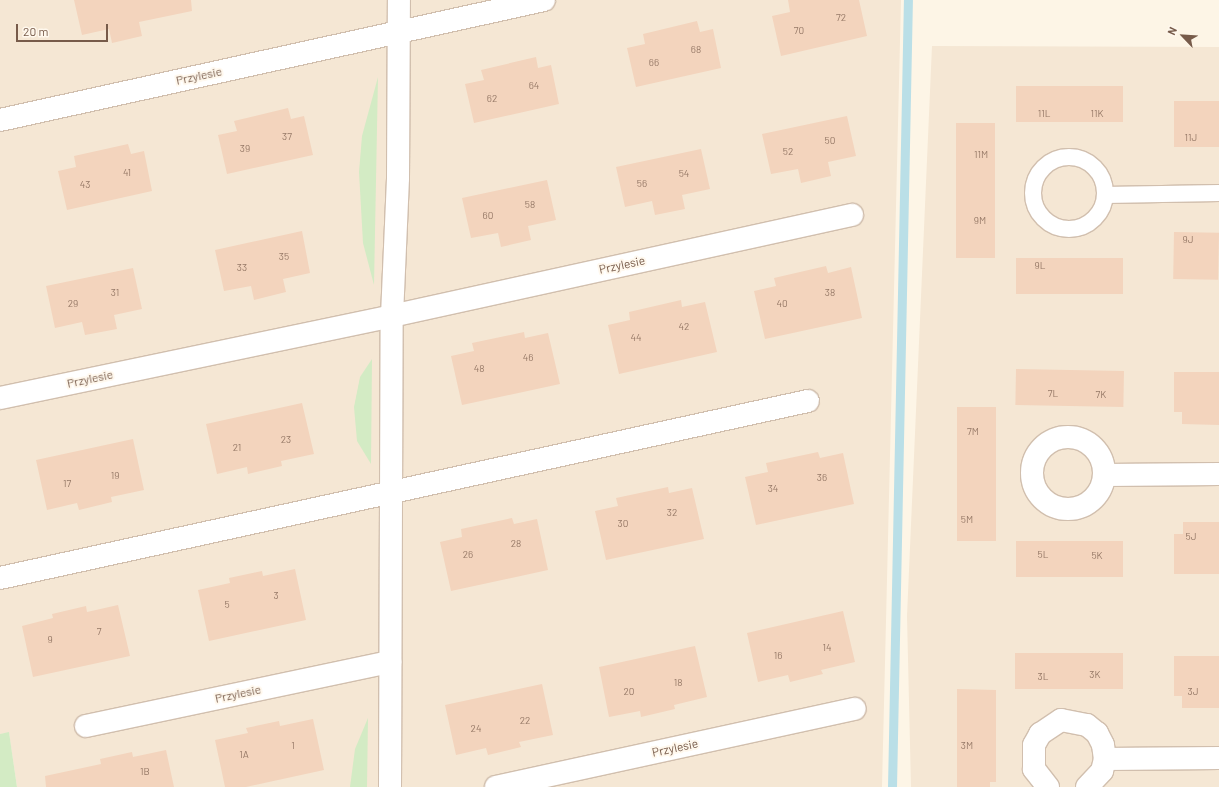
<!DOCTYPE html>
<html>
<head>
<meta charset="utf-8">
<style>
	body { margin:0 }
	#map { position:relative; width:1219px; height:787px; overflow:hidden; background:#fdf5e6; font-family:Barlow,sans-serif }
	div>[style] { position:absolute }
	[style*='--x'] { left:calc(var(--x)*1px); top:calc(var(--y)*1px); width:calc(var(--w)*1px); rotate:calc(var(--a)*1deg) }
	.residential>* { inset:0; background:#f5e7d4 }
	.green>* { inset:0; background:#d3ebc4 }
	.stream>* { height:9px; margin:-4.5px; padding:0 4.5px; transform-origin:4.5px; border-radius:4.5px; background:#badfe7 }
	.building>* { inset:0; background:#f3d4bd; transform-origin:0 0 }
	.roads { filter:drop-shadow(1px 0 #d1bfae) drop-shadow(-1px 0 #d1bfae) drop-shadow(0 1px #d1bfae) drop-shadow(0 -1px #d1bfae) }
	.service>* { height:16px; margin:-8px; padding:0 8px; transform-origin:8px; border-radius:8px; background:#fff }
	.service>.ring { margin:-8px; padding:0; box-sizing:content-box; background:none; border:16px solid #fff; border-radius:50% }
	.minor>* { height:22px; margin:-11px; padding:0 11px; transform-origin:11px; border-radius:11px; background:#fff }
	.minor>.ring { margin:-11px; padding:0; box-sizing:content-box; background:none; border:22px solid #fff; border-radius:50% }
	span { translate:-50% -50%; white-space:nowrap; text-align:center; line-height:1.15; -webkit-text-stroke:4px #fff8ed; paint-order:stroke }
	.number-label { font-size:10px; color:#967967 }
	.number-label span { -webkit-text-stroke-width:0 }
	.street-label { font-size:12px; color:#775b4a }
	.north { position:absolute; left:1163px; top:16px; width:40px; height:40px; -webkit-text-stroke:3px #fff8ed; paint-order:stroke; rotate:295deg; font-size:11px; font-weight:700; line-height:16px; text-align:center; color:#775b4a }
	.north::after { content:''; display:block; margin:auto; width:14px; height:18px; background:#775b4a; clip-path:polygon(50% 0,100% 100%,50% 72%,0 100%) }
	.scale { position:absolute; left:16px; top:24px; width:92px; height:18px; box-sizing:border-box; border:2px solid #775b4a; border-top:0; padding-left:5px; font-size:12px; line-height:14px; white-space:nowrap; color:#775b4a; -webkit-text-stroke:3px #fff8ed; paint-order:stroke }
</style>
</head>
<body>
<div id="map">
	<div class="residential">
		<div style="clip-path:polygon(0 0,901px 0,882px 787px,17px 787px,9px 733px,0 734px)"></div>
		<div style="clip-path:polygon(932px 46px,1219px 47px,1219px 787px,911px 787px,907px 616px)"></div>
	</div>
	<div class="green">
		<div style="clip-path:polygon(378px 77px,374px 285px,363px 243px,359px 172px,362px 136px)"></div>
		<div style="clip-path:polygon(372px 359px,371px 464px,357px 441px,354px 407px,360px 377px)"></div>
		<div style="clip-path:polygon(368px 718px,367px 787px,350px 787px,355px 749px)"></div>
		<div style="clip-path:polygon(9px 732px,17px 787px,0 787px,0 734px)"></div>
	</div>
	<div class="stream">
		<div style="--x:892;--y:787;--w:787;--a:-88.84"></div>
	</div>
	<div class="building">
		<div style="clip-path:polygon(74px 0,191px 0,192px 11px,139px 22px,142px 36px,112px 43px,109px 29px,82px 35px)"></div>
		<div style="clip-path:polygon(788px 0,859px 0,867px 36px,781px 56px,772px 16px,790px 12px)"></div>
		<div style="clip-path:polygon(697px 21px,700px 32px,713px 29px,721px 68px,636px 87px,627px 48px,645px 44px,643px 34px)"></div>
		<div style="clip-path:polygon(536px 57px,538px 68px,551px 65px,559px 104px,474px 123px,465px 84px,484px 80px,481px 70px)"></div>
		<div style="left:1016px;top:86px;width:107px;height:36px"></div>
		<div style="left:1174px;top:101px;width:45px;height:46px"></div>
		<div style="clip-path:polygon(288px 108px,291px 119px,304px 116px,313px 155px,227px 174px,218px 135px,237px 131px,234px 121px)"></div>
		<div style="clip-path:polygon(847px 116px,856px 156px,828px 162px,831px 176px,801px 183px,798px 169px,771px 174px,762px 134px)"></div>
		<div style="left:956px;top:123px;width:39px;height:135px"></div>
		<div style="clip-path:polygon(128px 144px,131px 154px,144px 151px,152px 191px,67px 210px,58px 171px,76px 167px,74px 156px)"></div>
		<div style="clip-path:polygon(701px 149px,710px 189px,682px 195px,685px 209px,655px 215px,652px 201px,625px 207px,616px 167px)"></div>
		<div style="clip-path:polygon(547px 180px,556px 220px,528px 226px,531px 240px,501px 247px,498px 233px,471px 238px,462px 198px)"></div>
		<div style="clip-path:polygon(302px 231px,310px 273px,283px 279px,286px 292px,254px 300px,251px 286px,224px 291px,215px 250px)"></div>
		<div style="left:1174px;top:232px;width:45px;height:47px;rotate:1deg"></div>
		<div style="left:1016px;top:258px;width:107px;height:36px"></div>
		<div style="clip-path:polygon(826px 266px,828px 273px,851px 267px,862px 318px,765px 339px,754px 291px,776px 286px,774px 278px)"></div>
		<div style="clip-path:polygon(133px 268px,142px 309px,114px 315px,117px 329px,85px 335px,82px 322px,55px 328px,46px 286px)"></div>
		<div style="clip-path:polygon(681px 300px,682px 307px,705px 302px,717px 352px,619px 374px,608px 325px,630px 320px,629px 312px)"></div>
		<div style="clip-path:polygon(524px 332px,525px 338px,548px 333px,560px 384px,462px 405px,451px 356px,474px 351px,472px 343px)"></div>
		<div style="left:1016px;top:369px;width:108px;height:36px;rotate:1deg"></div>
		<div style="clip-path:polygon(1174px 372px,1219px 372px,1219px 425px,1182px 424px,1182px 412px,1174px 412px)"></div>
		<div style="clip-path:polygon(302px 403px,314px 454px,281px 461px,282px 466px,248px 474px,247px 467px,217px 474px,206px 424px)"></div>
		<div style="left:957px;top:407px;width:39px;height:134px"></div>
		<div style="clip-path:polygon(133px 439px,144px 490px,111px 497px,112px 502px,79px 510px,77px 503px,47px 510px,36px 460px)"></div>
		<div style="clip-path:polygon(818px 452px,820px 458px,843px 453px,854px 504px,756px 525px,745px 477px,768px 472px,766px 463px)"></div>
		<div style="clip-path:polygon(668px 487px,669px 493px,692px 488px,704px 539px,606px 560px,595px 511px,618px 506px,616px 498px)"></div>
		<div style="clip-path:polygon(512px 518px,514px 524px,537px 519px,548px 570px,451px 591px,440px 542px,462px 537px,461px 529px)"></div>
		<div style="clip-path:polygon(1183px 522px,1219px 522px,1219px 574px,1174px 574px,1174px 534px,1183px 534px)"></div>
		<div style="left:1016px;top:541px;width:107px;height:36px"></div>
		<div style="clip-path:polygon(295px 569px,306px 620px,209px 641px,198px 590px,230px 583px,229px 578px,262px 571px,263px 576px)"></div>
		<div style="clip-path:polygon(118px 605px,130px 656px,33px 677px,22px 626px,53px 618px,52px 614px,86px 606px,87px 612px)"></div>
		<div style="clip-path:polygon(843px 611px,855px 662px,821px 670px,823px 674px,790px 682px,788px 675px,758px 682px,747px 633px)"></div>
		<div style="clip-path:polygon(695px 646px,707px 697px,674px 705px,675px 709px,641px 717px,640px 711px,609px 717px,599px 667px)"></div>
		<div style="left:1015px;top:653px;width:108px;height:36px"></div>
		<div style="clip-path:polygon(1174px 656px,1219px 656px,1219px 708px,1182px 708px,1182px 696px,1174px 696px)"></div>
		<div style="clip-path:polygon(542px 684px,553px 735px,519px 742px,521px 747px,488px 755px,486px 748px,456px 755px,445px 705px)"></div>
		<div style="clip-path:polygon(957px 689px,996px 690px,996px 782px,990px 782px,990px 787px,957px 787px)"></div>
		<div style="clip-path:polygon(313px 719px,324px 770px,246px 787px,225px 787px,215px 740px,248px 733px,246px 728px,279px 721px,280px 726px)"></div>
		<div style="clip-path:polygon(166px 750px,174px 787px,46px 787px,45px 776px,101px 764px,100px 759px,132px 752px,133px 757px)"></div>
	</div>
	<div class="roads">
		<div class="service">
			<div class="ring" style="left:1033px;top:157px;width:56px;height:56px"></div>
			<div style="--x:1105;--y:195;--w:114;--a:-1"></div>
		</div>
		<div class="minor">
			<div style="--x:0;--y:120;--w:557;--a:-12.44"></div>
			<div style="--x:0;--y:398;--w:400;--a:-11.8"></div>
			<div style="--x:392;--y:316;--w:471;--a:-12.4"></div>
			<div class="ring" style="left:1032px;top:437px;width:50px;height:50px"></div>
			<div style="--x:1105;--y:475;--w:114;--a:-0.5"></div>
			<div style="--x:0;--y:578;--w:827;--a:-12.36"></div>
			<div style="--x:86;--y:726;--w:311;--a:-11.9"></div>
			<div style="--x:1105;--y:759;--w:114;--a:-0.5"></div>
			<div style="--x:390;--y:787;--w:471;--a:-89.8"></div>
			<div style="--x:392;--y:316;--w:138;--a:-87.5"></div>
			<div style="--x:398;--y:178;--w:178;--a:-89.7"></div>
			<div style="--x:496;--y:787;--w:367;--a:-12.3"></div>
			<div style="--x:1048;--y:787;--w:23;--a:-128"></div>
			<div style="--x:1034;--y:769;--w:24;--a:-90"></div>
			<div style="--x:1034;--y:745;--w:13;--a:-61"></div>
			<div style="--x:1040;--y:734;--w:25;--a:-34"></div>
			<div style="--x:1061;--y:720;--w:26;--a:11"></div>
			<div style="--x:1087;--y:725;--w:13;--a:39"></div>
			<div style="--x:1097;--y:733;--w:13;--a:63"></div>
			<div style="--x:1103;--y:745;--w:14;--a:82"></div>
			<div style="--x:1105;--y:759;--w:12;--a:104"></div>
			<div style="--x:1102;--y:771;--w:22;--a:133"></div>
		</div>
	</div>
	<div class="number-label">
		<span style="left:841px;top:18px">72</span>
		<span style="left:799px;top:31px">70</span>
		<span style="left:696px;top:50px">68</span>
		<span style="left:654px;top:63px">66</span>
		<span style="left:534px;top:86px">64</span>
		<span style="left:492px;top:99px">62</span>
		<span style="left:1044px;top:114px">11L</span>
		<span style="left:1097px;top:114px">11K</span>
		<span style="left:287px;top:137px">37</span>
		<span style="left:1191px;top:138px">11J</span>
		<span style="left:830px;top:141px">50</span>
		<span style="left:245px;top:149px">39</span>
		<span style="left:788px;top:152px">52</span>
		<span style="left:981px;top:155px">11M</span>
		<span style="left:127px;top:173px">41</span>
		<span style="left:684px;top:174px">54</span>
		<span style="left:642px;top:184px">56</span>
		<span style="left:85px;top:185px">43</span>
		<span style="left:530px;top:205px">58</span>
		<span style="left:488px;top:216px">60</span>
		<span style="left:980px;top:221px">9M</span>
		<span style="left:1188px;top:240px">9J</span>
		<span style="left:284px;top:257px">35</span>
		<span style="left:1040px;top:266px">9L</span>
		<span style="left:242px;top:268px">33</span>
		<span style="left:115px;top:293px">31</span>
		<span style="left:830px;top:293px">38</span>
		<span style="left:73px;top:304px">29</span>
		<span style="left:782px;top:304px">40</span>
		<span style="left:684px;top:327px">42</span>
		<span style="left:636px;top:338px">44</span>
		<span style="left:528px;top:358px">46</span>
		<span style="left:479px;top:369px">48</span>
		<span style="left:1053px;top:394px">7L</span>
		<span style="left:1101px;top:395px">7K</span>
		<span style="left:973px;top:432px">7M</span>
		<span style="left:286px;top:440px">23</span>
		<span style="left:237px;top:448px">21</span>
		<span style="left:115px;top:476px">19</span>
		<span style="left:822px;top:478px">36</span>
		<span style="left:67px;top:484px">17</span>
		<span style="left:773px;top:489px">34</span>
		<span style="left:672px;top:513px">32</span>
		<span style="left:967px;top:520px">5M</span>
		<span style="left:623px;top:524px">30</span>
		<span style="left:1191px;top:537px">5J</span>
		<span style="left:516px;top:544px">28</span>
		<span style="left:468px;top:555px">26</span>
		<span style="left:1043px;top:555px">5L</span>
		<span style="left:1097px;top:556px">5K</span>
		<span style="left:276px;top:596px">3</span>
		<span style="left:227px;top:605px">5</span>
		<span style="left:99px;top:632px">7</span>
		<span style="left:50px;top:640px">9</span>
		<span style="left:827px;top:648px">14</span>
		<span style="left:778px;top:656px">16</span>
		<span style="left:1095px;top:675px">3K</span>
		<span style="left:1043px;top:677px">3L</span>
		<span style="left:678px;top:683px">18</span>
		<span style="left:629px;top:692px">20</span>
		<span style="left:1193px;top:692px">3J</span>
		<span style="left:525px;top:721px">22</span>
		<span style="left:476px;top:729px">24</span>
		<span style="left:293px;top:746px">1</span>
		<span style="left:967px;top:746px">3M</span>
		<span style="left:244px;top:755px">1A</span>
		<span style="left:145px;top:772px">1B</span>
	</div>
	<div class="street-label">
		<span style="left:199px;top:76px;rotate:-12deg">Przylesie</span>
		<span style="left:622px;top:265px;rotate:-12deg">Przylesie</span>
		<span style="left:90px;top:379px;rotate:-12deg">Przylesie</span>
		<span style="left:238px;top:694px;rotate:-12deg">Przylesie</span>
		<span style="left:675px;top:748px;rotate:-12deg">Przylesie</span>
	</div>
	<div class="north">N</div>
	<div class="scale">20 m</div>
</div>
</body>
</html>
